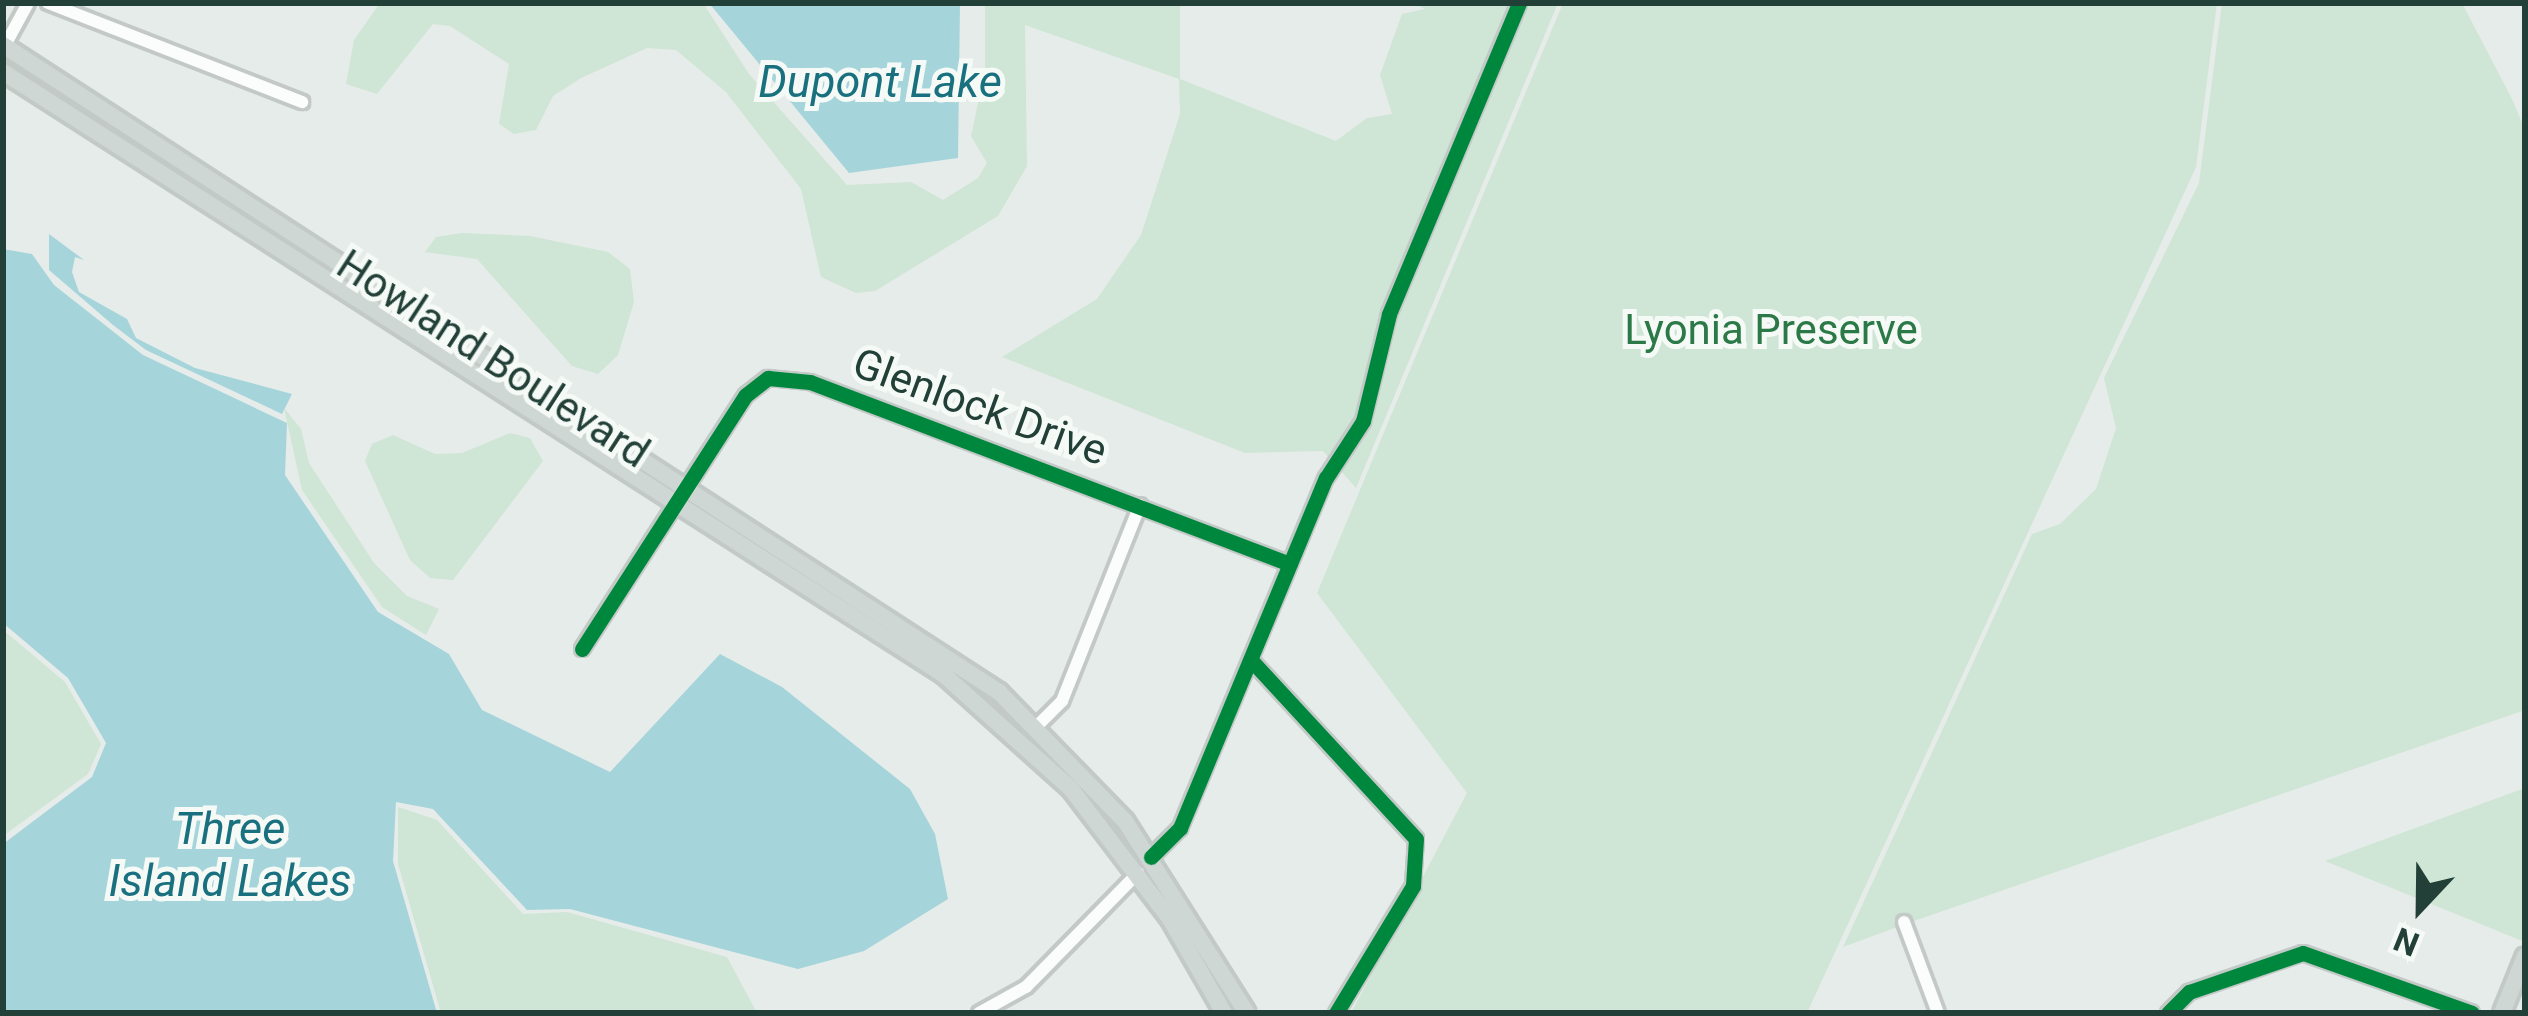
<!DOCTYPE html>
<html>
<head>
<meta charset="utf-8">
<style>
	body { margin:0 }
	#map { position:relative; width:2528px; height:1016px; overflow:hidden; background:#e6ece9; font-family:Roboto,sans-serif }
	div>[style] { position:absolute }
	[style*='--x'] { left:calc(var(--x)*1px); top:calc(var(--y)*1px); width:calc(var(--w)*1px); rotate:calc(var(--a)*1deg) }
	.green>* { inset:0; background:#cfe5d5 }
	.water>* { inset:0; background:#a6d4db }
	.roads { filter:drop-shadow(3px 0 #c3c9c6) drop-shadow(-3px 0 #c3c9c6) drop-shadow(0 3px #c3c9c6) drop-shadow(0 -3px #c3c9c6) }
	.minor>* { height:12px; margin:-6px; padding:0 6px; transform-origin:6px; border-radius:6px; background:#fbfcfc }
	.major>* { height:16px; margin:-8px; padding:0 8px; transform-origin:8px; border-radius:8px; background:#ced7d4 }
	.cycleway>* { height:15px; margin:-7.5px; padding:0 7.5px; transform-origin:7.5px; border-radius:7.5px; background:#00873e }
	span { translate:-50% -50%; white-space:nowrap; text-align:center; line-height:1.15; -webkit-text-stroke:10px #f5faf7; paint-order:stroke }
	.park-label { font-size:42px; color:#2b7947 }
	.street-label { font-size:42px; color:#224038 }
	.water-label { font-size:45px; color:#19707f; font-style:italic }
	.frame { position:absolute; inset:0; border:6px solid #224038; pointer-events:none }
	.north { position:absolute; left:2360px; top:848px; width:120px; height:120px; -webkit-text-stroke:9px #f5faf7; paint-order:stroke; rotate:202deg; font-size:33px; font-weight:700; line-height:48px; text-align:center; color:#224038 }
	.north::after { content:''; display:block; margin:auto; width:42px; height:54px; background:#224038; clip-path:polygon(50% 0,100% 100%,50% 72%,0 100%) }
</style>
</head>
<body>
<div id="map">
	<div class="green">
		<div style="clip-path:polygon(380px 3px,703px 3px,749px 74px,847px 185px,911px 182px,943px 200px,978px 178px,987px 163px,971px 136px,985px 70px,985px 3px,1180px 3px,1180px 79px,1336px 141px,1367px 118px,1392px 114px,1380px 75px,1402px 14px,1425px 9px,1413px 3px,1558px 3px,1356px 488px,1323px 451px,1245px 453px,1002px 357px,1097px 299px,1141px 235px,1180px 114px,1179px 79px,1025px 25px,1027px 166px,998px 216px,875px 291px,856px 293px,821px 277px,801px 189px,726px 92px,676px 50px,647px 48px,581px 78px,553px 96px,536px 130px,514px 134px,499px 124px,509px 64px,450px 26px,433px 24px,377px 94px,346px 84px,354px 40px)"></div>
		<div style="clip-path:polygon(1563px 3px,2217px 3px,2196px 167px,1807px 1013px,1351px 1013px,1467px 793px,1317px 593px)"></div>
		<div style="clip-path:polygon(2222px 3px,2462px 3px,2512px 99px,2525px 130px,2525px 710px,1911px 922px,1907px 914px,1900px 926px,1843px 947px,2032px 534px,2060px 524px,2096px 489px,2116px 428px,2104px 378px,2199px 183px)"></div>
		<div style="clip-path:polygon(462px 233px,530px 236px,608px 252px,630px 269px,634px 302px,618px 355px,598px 374px,572px 366px,477px 259px,425px 252px,436px 237px)"></div>
		<div style="clip-path:polygon(284px 408px,301px 429px,309px 463px,374px 563px,407px 596px,439px 609px,426px 635px,382px 607px,302px 490px)"></div>
		<div style="clip-path:polygon(510px 433px,530px 438px,543px 461px,453px 580px,430px 578px,410px 560px,365px 461px,372px 444px,393px 435px,435px 454px,462px 453px)"></div>
		<div style="clip-path:polygon(3px 630px,65px 682px,101px 744px,88px 774px,3px 836px)"></div>
		<div style="clip-path:polygon(2525px 788px,2525px 942px,2325px 861px)"></div>
		<div style="clip-path:polygon(398px 807px,437px 820px,523px 914px,567px 912px,727px 957px,757px 1013px,441px 1013px,398px 864px)"></div>
	</div>
	<div class="water">
		<div style="clip-path:polygon(709px 3px,960px 3px,958px 158px,849px 173px)"></div>
		<div style="clip-path:polygon(49px 234px,84px 260px,75px 257px,72px 272px,79px 292px,127px 319px,136px 338px,195px 368px,292px 394px,282px 414px,146px 350px,113px 325px,49px 270px)"></div>
		<div style="clip-path:polygon(3px 249px,32px 254px,54px 285px,143px 355px,287px 423px,285px 475px,378px 612px,449px 654px,482px 710px,610px 772px,720px 654px,782px 687px,910px 789px,935px 834px,948px 899px,864px 951px,798px 969px,570px 909px,527px 910px,433px 809px,396px 802px,393px 861px,437px 1013px,3px 1013px,3px 844px,92px 777px,106px 743px,68px 678px,3px 623px)"></div>
	</div>
	<div class="roads">
		<div class="minor">
			<div style="--x:48;--y:3;--w:273;--a:21.3"></div>
			<div style="--x:3;--y:49;--w:52;--a:-61.5"></div>
			<div style="--x:582;--y:649;--w:302;--a:-57.2"></div>
			<div style="--x:746;--y:395;--w:28;--a:-38"></div>
			<div style="--x:768;--y:378;--w:42;--a:5.4"></div>
			<div style="--x:810;--y:382;--w:513;--a:20.77"></div>
			<div style="--x:1251;--y:660;--w:243;--a:47.3"></div>
			<div style="--x:1416;--y:839;--w:47;--a:93.7"></div>
			<div style="--x:1413;--y:886;--w:149;--a:121.2"></div>
			<div style="--x:1038;--y:725;--w:34;--a:-45"></div>
			<div style="--x:1062;--y:701;--w:211;--a:-68.3"></div>
			<div style="--x:1151;--y:857;--w:41;--a:-45"></div>
			<div style="--x:1180;--y:828;--w:379;--a:-67.4"></div>
			<div style="--x:1326;--y:478;--w:68;--a:-57"></div>
			<div style="--x:1363;--y:421;--w:110;--a:-76.3"></div>
			<div style="--x:1389;--y:314;--w:337;--a:-67.3"></div>
			<div style="--x:1904;--y:922;--w:97;--a:69.5"></div>
			<div style="--x:979;--y:1013;--w:54;--a:-29"></div>
			<div style="--x:1026;--y:987;--w:160;--a:-45.5"></div>
			<div style="--x:2168;--y:1013;--w:30;--a:-45"></div>
			<div style="--x:2189;--y:992;--w:120;--a:-18.9"></div>
			<div style="--x:2303;--y:953;--w:179;--a:19.5"></div>
		</div>
		<div class="major">
			<div style="--x:3;--y:45;--w:1188;--a:33.01"></div>
			<div style="--x:999;--y:692;--w:180;--a:45.7"></div>
			<div style="--x:1125;--y:821;--w:227;--a:57.6"></div>
			<div style="--x:3;--y:72;--w:1116;--a:32.64"></div>
			<div style="--x:943;--y:674;--w:172;--a:41.9"></div>
			<div style="--x:1071;--y:789;--w:163;--a:52.7"></div>
			<div style="--x:1170;--y:919;--w:108;--a:60.1"></div>
			<div style="--x:2502;--y:1013;--w:61;--a:-68"></div>
		</div>
	</div>
	<div class="cycleway">
		<div style="--x:582;--y:649;--w:302;--a:-57.2"></div>
		<div style="--x:746;--y:395;--w:28;--a:-38"></div>
		<div style="--x:768;--y:378;--w:42;--a:5.4"></div>
		<div style="--x:810;--y:382;--w:513;--a:20.77"></div>
		<div style="--x:1251;--y:660;--w:243;--a:47.3"></div>
		<div style="--x:1416;--y:839;--w:47;--a:93.7"></div>
		<div style="--x:1413;--y:886;--w:149;--a:121.2"></div>
		<div style="--x:1151;--y:857;--w:41;--a:-45"></div>
		<div style="--x:1180;--y:828;--w:379;--a:-67.4"></div>
		<div style="--x:1326;--y:478;--w:68;--a:-57"></div>
		<div style="--x:1363;--y:421;--w:110;--a:-76.3"></div>
		<div style="--x:1389;--y:314;--w:337;--a:-67.3"></div>
		<div style="--x:2168;--y:1013;--w:30;--a:-45"></div>
		<div style="--x:2189;--y:992;--w:120;--a:-18.9"></div>
		<div style="--x:2303;--y:953;--w:179;--a:19.5"></div>
	</div>
	<div class="park-label">
		<span style="left:1771px;top:330px">Lyonia Preserve</span>
	</div>
	<div class="street-label">
		<span style="left:493px;top:359px;rotate:33deg">Howland Boulevard</span>
		<span style="left:980px;top:407px;rotate:20deg">Glenlock Drive</span>
	</div>
	<div class="water-label">
		<span style="left:880px;top:82px">Dupont Lake</span>
		<span style="left:230px;top:855px">Three<br>Island Lakes</span>
	</div>
	<div class="frame"></div>
	<div class="north">N</div>
</div>
</body>
</html>
